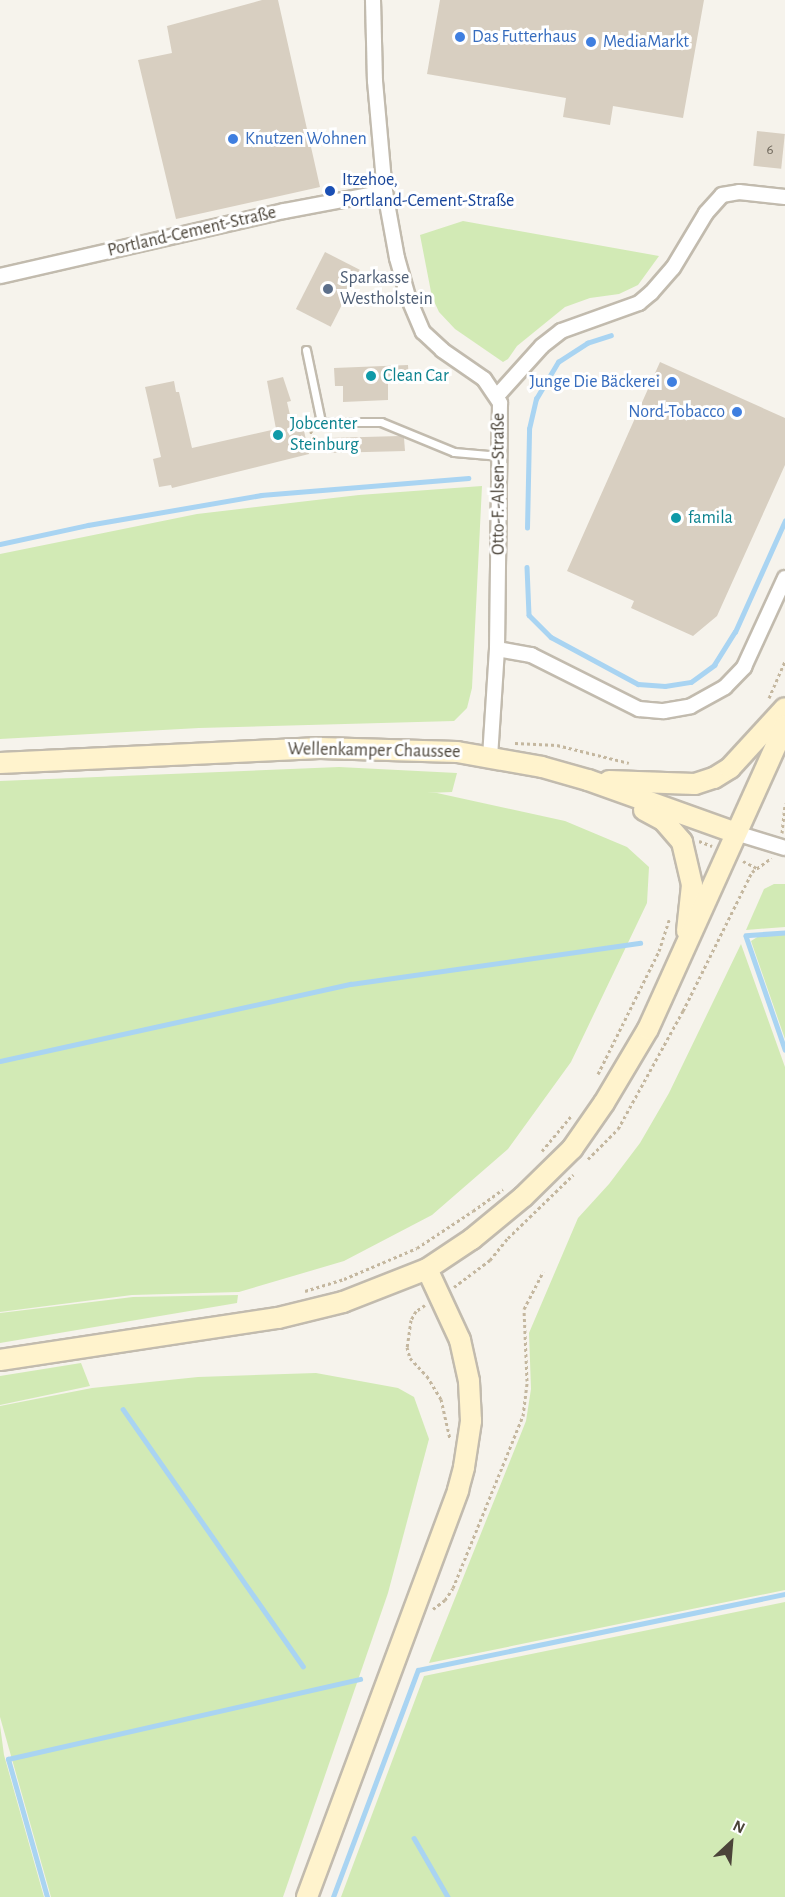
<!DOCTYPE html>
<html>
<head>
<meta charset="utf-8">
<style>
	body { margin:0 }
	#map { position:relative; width:785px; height:1897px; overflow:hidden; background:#f6f3ec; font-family:"Alegreya Sans",sans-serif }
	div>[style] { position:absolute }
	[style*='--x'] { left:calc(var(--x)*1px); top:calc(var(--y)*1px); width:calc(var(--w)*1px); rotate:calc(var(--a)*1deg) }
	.green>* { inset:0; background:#d2eab5 }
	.stream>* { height:4.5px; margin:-2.25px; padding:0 2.25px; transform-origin:2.25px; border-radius:2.25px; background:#a9d4f2 }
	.building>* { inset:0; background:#d8cfc1; transform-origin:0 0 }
	.path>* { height:3px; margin-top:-1.5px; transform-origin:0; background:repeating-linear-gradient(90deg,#c4b79f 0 3px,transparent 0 6px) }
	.roads { filter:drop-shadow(2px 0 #c2bbae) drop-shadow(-2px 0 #c2bbae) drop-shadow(0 2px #c2bbae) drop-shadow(0 -2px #c2bbae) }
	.lane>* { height:7px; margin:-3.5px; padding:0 3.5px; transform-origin:3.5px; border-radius:3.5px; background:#fff }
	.street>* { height:14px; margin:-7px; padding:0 7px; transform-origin:7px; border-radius:7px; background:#fff }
	.secondary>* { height:20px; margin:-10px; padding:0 10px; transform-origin:10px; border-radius:10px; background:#fff3cd }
	.dots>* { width:16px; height:16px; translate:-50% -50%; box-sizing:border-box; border:3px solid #fff; border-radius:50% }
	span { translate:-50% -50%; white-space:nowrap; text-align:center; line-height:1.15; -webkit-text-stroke:6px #fff; paint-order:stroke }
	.number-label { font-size:15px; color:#6e675b }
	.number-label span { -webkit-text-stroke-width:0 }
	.shop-label { font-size:18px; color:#366cbe }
	.left { translate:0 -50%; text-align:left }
	.right { translate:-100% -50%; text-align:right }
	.transit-label { font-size:18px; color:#164399 }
	.street-label { font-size:18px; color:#4b4439 }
	.service-label { font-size:18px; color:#4e5e75 }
	.culture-label { font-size:18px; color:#0d838f }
	.north { position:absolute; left:701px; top:1813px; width:60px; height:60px; -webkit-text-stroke:4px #fff; paint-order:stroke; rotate:26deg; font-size:16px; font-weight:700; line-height:24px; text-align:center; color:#4b4439 }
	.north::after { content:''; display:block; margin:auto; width:21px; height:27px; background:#4b4439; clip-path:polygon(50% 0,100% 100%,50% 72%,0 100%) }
</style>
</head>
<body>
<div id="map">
	<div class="green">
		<div style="clip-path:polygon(463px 221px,659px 256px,638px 285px,619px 294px,590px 298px,565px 307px,517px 346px,508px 359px,503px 362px,455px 329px,439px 312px,432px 297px,420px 235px)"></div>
		<div style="clip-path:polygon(482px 486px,472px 688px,467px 708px,454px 721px,199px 728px,0 739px,0 554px,197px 514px,359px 495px)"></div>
		<div style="clip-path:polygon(339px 767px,457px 773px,452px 792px,427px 793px,437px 793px,565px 821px,627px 847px,649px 867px,647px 903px,571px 1062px,508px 1149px,432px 1215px,344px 1261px,239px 1292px,132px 1295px,0 1312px,0 781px)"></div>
		<div style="clip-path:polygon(774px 884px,785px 884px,785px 927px,746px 930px,764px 889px)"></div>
		<div style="clip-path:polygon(785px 934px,785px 1039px,751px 941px,759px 936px)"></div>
		<div style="clip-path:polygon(741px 944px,785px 1067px,785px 1590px,429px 1663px,526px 1421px,531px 1389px,529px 1333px,578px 1218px,609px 1184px,640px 1143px,669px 1093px)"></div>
		<div style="clip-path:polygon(238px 1295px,237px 1303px,0 1343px,0 1313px,133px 1297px)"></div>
		<div style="clip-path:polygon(81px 1363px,90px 1386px,0 1405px,0 1376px)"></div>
		<div style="clip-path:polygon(316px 1373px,398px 1388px,414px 1397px,429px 1439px,388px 1593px,283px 1897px,51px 1897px,0 1717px,0 1406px,92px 1388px,198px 1377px)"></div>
		<div style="clip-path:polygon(785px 1602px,785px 1897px,341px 1897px,424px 1676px)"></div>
		<div style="clip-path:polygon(0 1725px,4px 1755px,44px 1897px,0 1897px)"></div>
	</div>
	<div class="stream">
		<div style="--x:527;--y:528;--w:99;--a:-88.8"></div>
		<div style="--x:529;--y:429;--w:31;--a:-77"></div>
		<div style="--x:536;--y:399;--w:43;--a:-59.3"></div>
		<div style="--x:558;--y:362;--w:35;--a:-33"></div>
		<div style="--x:587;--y:343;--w:25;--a:-18"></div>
		<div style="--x:0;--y:544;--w:90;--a:-12.2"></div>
		<div style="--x:88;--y:525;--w:176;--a:-9.8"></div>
		<div style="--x:261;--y:495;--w:208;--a:-4.7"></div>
		<div style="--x:527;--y:567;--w:48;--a:87.6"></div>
		<div style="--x:529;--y:615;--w:31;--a:45"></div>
		<div style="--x:551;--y:637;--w:99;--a:28.4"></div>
		<div style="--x:638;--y:684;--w:27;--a:4"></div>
		<div style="--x:665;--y:686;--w:26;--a:-9"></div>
		<div style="--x:691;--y:682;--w:29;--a:-36"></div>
		<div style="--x:714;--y:665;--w:39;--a:-58"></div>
		<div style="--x:735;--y:632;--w:122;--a:-65.8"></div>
		<div style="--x:785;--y:933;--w:39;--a:176"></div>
		<div style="--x:746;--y:936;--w:120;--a:71"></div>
		<div style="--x:0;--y:1061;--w:359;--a:-12.4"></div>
		<div style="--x:351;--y:984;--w:292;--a:-8.1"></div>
		<div style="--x:123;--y:1409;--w:314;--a:55"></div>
		<div style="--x:414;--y:1838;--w:68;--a:60"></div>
		<div style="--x:47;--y:1897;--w:143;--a:-105.8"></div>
		<div style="--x:8;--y:1759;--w:361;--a:-12.8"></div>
		<div style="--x:333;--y:1897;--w:242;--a:-69.5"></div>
		<div style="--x:418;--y:1670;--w:375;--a:-11.7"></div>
	</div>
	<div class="building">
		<div style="clip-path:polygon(262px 0,278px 0,320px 187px,176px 219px,138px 60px,172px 53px,167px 26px)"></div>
		<div style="clip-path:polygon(440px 0,704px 0,683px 118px,613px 106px,610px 125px,563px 117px,566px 98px,427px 74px)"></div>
		<div style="left:757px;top:131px;width:28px;height:35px;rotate:6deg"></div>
		<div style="left:325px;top:252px;width:39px;height:64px;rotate:27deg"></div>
		<div style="clip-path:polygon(660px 362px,785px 418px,785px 465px,717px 616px,693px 636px,631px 608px,634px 601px,567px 571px)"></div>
		<div style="clip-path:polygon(408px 365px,409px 383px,388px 384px,388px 400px,343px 402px,343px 386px,335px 386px,334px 368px)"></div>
		<div style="clip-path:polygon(283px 377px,291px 401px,287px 402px,293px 428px,303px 426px,309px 454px,172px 488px,171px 485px,159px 487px,153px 459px,161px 457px,145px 387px,174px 381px,176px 392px,179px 392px,192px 448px,276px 429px,267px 381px)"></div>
		<div style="clip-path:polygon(400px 436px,404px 438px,405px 451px,328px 453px,328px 438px)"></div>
	</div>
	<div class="path">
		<div style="--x:309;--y:440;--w:4;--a:-14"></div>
		<div style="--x:313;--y:439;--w:11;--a:-105"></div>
		<div style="--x:769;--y:698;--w:40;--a:-66.6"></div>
		<div style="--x:515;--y:743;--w:42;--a:2.7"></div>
		<div style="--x:557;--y:745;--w:74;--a:14"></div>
		<div style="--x:782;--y:833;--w:30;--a:-84"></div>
		<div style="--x:699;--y:841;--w:14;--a:21"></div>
		<div style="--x:743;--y:861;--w:16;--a:27"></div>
		<div style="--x:598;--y:1074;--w:137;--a:-63.6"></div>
		<div style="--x:659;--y:951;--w:33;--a:-72"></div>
		<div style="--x:542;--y:1151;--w:47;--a:-50.2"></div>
		<div style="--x:588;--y:1159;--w:42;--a:-45"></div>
		<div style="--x:618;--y:1129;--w:135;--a:-61.2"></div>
		<div style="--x:683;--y:1011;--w:155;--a:-63.6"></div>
		<div style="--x:752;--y:872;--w:24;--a:-36"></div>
		<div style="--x:454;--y:1287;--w:45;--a:-36.9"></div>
		<div style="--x:490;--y:1260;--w:28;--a:-51"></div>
		<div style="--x:508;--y:1238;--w:91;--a:-44.1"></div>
		<div style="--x:305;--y:1291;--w:41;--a:-17.1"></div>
		<div style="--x:344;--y:1279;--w:79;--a:-23"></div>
		<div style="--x:417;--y:1248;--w:67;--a:-33.5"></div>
		<div style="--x:473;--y:1211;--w:37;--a:-36"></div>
		<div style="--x:425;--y:1305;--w:11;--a:146"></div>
		<div style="--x:416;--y:1311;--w:10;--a:119"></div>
		<div style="--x:411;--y:1320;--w:27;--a:98"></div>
		<div style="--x:407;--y:1347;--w:11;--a:75"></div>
		<div style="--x:410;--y:1358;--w:25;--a:47"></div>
		<div style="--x:427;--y:1376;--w:27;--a:59"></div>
		<div style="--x:441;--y:1399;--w:41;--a:77.3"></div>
		<div style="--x:433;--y:1609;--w:15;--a:-37"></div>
		<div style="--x:445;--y:1600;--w:14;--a:-56"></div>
		<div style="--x:453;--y:1588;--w:186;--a:-67.9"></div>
		<div style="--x:523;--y:1416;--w:35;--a:-83"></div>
		<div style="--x:527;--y:1381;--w:72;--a:-92.4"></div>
		<div style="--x:524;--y:1309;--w:42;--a:-62.8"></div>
	</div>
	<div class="roads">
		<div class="lane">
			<div style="--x:306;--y:350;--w:74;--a:78.2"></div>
			<div style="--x:321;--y:422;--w:60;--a:0"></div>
			<div style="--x:381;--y:422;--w:79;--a:22.3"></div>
			<div style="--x:454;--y:452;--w:46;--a:5"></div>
		</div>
		<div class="street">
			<div style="--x:373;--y:0;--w:81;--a:88.6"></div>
			<div style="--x:375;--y:81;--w:111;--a:84.9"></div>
			<div style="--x:385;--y:192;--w:67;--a:79.7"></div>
			<div style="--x:397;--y:258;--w:41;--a:74.2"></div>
			<div style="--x:408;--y:297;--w:38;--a:67"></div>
			<div style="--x:423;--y:332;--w:26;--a:43"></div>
			<div style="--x:442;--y:350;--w:51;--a:34.6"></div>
			<div style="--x:484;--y:379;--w:29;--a:56"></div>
			<div style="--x:500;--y:403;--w:246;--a:90.7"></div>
			<div style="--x:497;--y:649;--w:107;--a:93.7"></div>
			<div style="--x:0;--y:276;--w:291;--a:-12.9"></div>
			<div style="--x:284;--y:211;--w:103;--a:-10.7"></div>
			<div style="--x:497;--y:396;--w:67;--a:-48"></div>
			<div style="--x:542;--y:346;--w:24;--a:-38"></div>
			<div style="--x:561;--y:331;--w:83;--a:-19.7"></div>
			<div style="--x:639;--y:303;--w:16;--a:-40"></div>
			<div style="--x:651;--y:293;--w:33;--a:-49"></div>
			<div style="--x:673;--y:268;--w:64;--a:-59"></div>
			<div style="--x:706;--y:213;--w:24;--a:-48"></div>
			<div style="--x:722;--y:195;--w:17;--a:-10"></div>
			<div style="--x:739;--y:192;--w:46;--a:6.2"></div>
			<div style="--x:497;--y:649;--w:35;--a:10"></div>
			<div style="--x:531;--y:655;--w:121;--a:26.6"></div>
			<div style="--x:639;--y:709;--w:25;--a:5"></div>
			<div style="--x:664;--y:711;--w:27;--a:-10"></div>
			<div style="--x:691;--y:706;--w:39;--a:-29"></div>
			<div style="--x:725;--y:687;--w:28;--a:-46"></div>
			<div style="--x:744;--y:667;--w:98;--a:-65.3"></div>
			<div style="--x:736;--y:833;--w:51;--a:17"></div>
		</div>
		<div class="secondary">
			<div style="--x:0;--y:763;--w:320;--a:-2.7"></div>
			<div style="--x:320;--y:748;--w:137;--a:1.7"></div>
			<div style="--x:457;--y:752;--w:86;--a:10"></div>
			<div style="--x:542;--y:767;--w:48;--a:15.8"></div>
			<div style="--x:588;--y:780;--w:157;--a:19.7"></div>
			<div style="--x:609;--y:781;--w:86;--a:2"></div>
			<div style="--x:695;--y:784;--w:20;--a:-18"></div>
			<div style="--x:714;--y:778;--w:19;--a:-32"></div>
			<div style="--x:730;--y:768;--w:81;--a:-47.5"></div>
			<div style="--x:644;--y:810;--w:21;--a:28"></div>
			<div style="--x:663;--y:820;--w:29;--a:49"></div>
			<div style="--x:682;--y:842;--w:44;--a:76.9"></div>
			<div style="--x:692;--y:885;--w:46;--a:96.2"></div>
			<div style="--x:0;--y:1360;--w:281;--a:-8.6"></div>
			<div style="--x:278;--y:1318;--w:67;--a:-13.8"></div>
			<div style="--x:343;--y:1302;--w:90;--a:-21.4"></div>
			<div style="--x:427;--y:1269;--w:54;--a:-33.7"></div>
			<div style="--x:472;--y:1239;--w:66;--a:-39.5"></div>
			<div style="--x:523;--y:1197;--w:69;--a:-44.4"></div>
			<div style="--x:572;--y:1149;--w:56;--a:-55.2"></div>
			<div style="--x:604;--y:1103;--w:86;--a:-59.3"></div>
			<div style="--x:648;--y:1029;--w:333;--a:-65.7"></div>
			<div style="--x:307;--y:1897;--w:434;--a:-69.6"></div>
			<div style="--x:458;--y:1490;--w:24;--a:-75"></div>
			<div style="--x:464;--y:1467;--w:47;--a:-81.3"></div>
			<div style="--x:471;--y:1421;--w:40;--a:-92.9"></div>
			<div style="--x:469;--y:1381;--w:42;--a:-102.4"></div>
			<div style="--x:460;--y:1340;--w:78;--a:-114.9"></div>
		</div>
	</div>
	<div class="dots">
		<div style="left:460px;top:37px;background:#3f7fe0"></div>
		<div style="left:591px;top:42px;background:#3f7fe0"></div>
		<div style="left:233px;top:139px;background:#3f7fe0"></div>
		<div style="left:330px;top:191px;background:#1a4fb4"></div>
		<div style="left:328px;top:289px;background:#5c6f8a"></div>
		<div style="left:371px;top:376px;background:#0f9aa8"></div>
		<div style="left:672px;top:382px;background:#3f7fe0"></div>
		<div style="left:737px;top:412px;background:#3f7fe0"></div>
		<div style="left:278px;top:435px;background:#0f9aa8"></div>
		<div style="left:676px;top:518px;background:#0f9aa8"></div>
	</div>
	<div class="number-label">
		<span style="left:770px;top:150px">6</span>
	</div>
	<div class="shop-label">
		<span class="left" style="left:472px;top:37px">Das Futterhaus</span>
		<span class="left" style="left:603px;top:42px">MediaMarkt</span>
		<span class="left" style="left:245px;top:139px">Knutzen Wohnen</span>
		<span class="right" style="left:660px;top:382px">Junge Die Bäckerei</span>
		<span class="right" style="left:725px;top:412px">Nord-Tobacco</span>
	</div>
	<div class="transit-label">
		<span class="left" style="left:342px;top:191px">Itzehoe,<br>Portland-Cement-Straße</span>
	</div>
	<div class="street-label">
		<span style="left:192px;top:232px;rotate:-13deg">Portland-Cement-Straße</span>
		<span style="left:499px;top:484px;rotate:-90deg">Otto-F.-Alsen-Straße</span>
		<span style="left:374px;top:751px;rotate:1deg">Wellenkamper Chaussee</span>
	</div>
	<div class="service-label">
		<span class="left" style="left:340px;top:289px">Sparkasse<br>Westholstein</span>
	</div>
	<div class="culture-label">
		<span class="left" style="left:383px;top:376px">Clean Car</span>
		<span class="left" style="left:290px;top:435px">Jobcenter<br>Steinburg</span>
		<span class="left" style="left:688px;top:518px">famila</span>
	</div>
	<div class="north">N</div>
</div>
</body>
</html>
